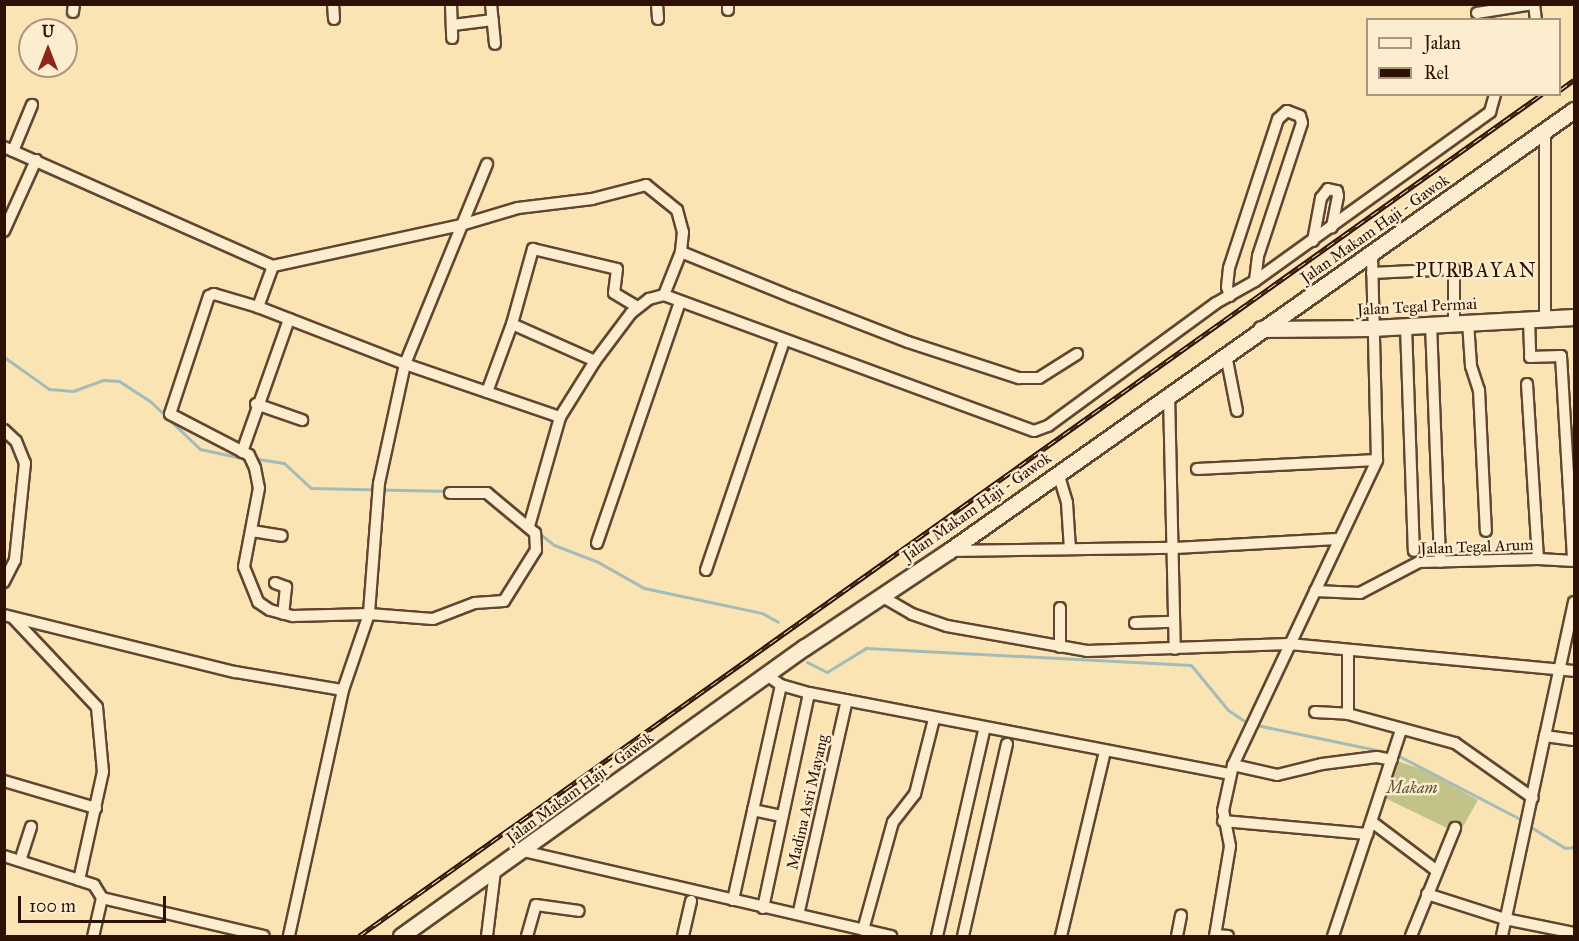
<!DOCTYPE html>
<html>
<head>
<meta charset="utf-8">
<style>
	body { margin:0 }
	#map { position:relative; width:1579px; height:941px; overflow:hidden; background:#fae4b3; font-family:"IM FELL Great Primer",serif }
	div>[style] { position:absolute }
	[style*='--x'] { left:calc(var(--x)*1px); top:calc(var(--y)*1px); width:calc(var(--w)*1px); rotate:calc(var(--a)*1deg) }
	.green>* { inset:0; background:#c3c289 }
	.stream>* { height:3px; margin:-1.5px; padding:0 1.5px; transform-origin:1.5px; border-radius:1.5px; background:#a3bcb8 }
	.roads { filter:drop-shadow(2px 0 #614530) drop-shadow(-2px 0 #614530) drop-shadow(0 2px #614530) drop-shadow(0 -2px #614530) }
	.street>* { height:10px; margin:-5px; padding:0 5px; transform-origin:5px; border-radius:5px; background:#fcedce }
	.secondary>* { height:15px; margin:-7.5px; padding:0 7.5px; transform-origin:7.5px; border-radius:7.5px; background:#fcedce }
	.rail>* { height:5px; margin-top:-2.5px; transform-origin:0; background:repeating-linear-gradient(90deg,#fcedce 0 9px,#2e1004 0 18px); box-sizing:border-box; border-block:2px solid #2e1004 }
	span { translate:-50% -50%; white-space:nowrap; text-align:center; line-height:1.15; -webkit-text-stroke:5px #fcedce; paint-order:stroke }
	.street-label { font-size:16px; color:#2e1004 }
	.park-label { font-size:16px; color:#624e33; font-style:italic }
	.quarter-label { font-size:20px; color:#2e1004; letter-spacing:1.5px }
	.frame { position:absolute; inset:0; border:6px solid #2e1004; pointer-events:none }
	.legend { position:absolute; left:1366px; top:18px; width:195px; height:78px; box-sizing:border-box; background:#fcedce; border:2px solid #aa957d; margin:0; padding:8px 10px; list-style:none; font-size:18px; color:#2e1004 }
	.legend li { display:flex; align-items:center; gap:12px; height:30px }
	.legend b { width:30px; border:2px solid #aa957d }
	.north { position:absolute; left:18px; top:18px; width:60px; height:60px; box-sizing:border-box; background:#fcedce; border:2px solid #aa957d; border-radius:50%; rotate:0deg; font-size:16px; font-weight:700; line-height:24px; text-align:center; color:#2e1004 }
	.north::after { content:''; display:block; margin:auto; width:21px; height:27px; background:#8f2418; clip-path:polygon(50% 0,100% 100%,50% 72%,0 100%) }
	.scale { position:absolute; left:18px; top:896px; width:148px; height:27px; box-sizing:border-box; border:3px solid #2e1004; border-top:0; padding-left:8px; font-size:18px; line-height:21px; white-space:nowrap; color:#2e1004; -webkit-text-stroke:4px #fcedce; paint-order:stroke }
</style>
</head>
<body>
<div id="map">
	<div class="green">
		<div style="clip-path:polygon(1397px 761px,1424px 770px,1478px 800px,1462px 828px,1454px 825px,1451px 830px,1385px 798px)"></div>
	</div>
	<div class="stream">
		<div style="--x:5;--y:154;--w:24;--a:24"></div>
		<div style="--x:36;--y:168;--w:253;--a:23.7"></div>
		<div style="--x:274;--y:271;--w:107;--a:-11.8"></div>
		<div style="--x:4;--y:357;--w:55;--a:35.4"></div>
		<div style="--x:49;--y:389;--w:24;--a:5"></div>
		<div style="--x:73;--y:391;--w:33;--a:-20"></div>
		<div style="--x:104;--y:380;--w:15;--a:4"></div>
		<div style="--x:119;--y:381;--w:38;--a:33"></div>
		<div style="--x:151;--y:402;--w:68;--a:43.8"></div>
		<div style="--x:200;--y:449;--w:47;--a:12.3"></div>
		<div style="--x:252;--y:458;--w:32;--a:9"></div>
		<div style="--x:284;--y:463;--w:37;--a:43"></div>
		<div style="--x:311;--y:488;--w:137;--a:1.3"></div>
		<div style="--x:495;--y:493;--w:21;--a:39"></div>
		<div style="--x:534;--y:521;--w:13;--a:67"></div>
		<div style="--x:539;--y:533;--w:19;--a:39"></div>
		<div style="--x:554;--y:545;--w:47;--a:21.1"></div>
		<div style="--x:598;--y:562;--w:53;--a:29.5"></div>
		<div style="--x:644;--y:588;--w:121;--a:12"></div>
		<div style="--x:762;--y:613;--w:18;--a:29"></div>
		<div style="--x:807;--y:662;--w:22;--a:27"></div>
		<div style="--x:827;--y:672;--w:46;--a:-31.6"></div>
		<div style="--x:866;--y:648;--w:325;--a:3"></div>
		<div style="--x:1191;--y:665;--w:58;--a:50.6"></div>
		<div style="--x:1228;--y:710;--w:23;--a:34"></div>
		<div style="--x:1247;--y:723;--w:147;--a:11.8"></div>
		<div style="--x:1397;--y:755;--w:143;--a:27.5"></div>
		<div style="--x:1529;--y:826;--w:42;--a:31.4"></div>
		<div style="--x:1565;--y:848;--w:9;--a:-6"></div>
	</div>
	<div class="roads">
		<div class="street">
			<div style="--x:333;--y:4;--w:15;--a:86"></div>
			<div style="--x:451;--y:4;--w:34;--a:88"></div>
			<div style="--x:491;--y:4;--w:40;--a:84.3"></div>
			<div style="--x:657;--y:4;--w:15;--a:86"></div>
			<div style="--x:728;--y:4;--w:6;--a:90"></div>
			<div style="--x:1534;--y:4;--w:16;--a:83"></div>
			<div style="--x:73;--y:12;--w:8;--a:-83"></div>
			<div style="--x:1477;--y:13;--w:58;--a:-9"></div>
			<div style="--x:453;--y:25;--w:40;--a:-7.1"></div>
			<div style="--x:4;--y:147;--w:294;--a:23.9"></div>
			<div style="--x:273;--y:266;--w:192;--a:-12.3"></div>
			<div style="--x:461;--y:225;--w:59;--a:-16.6"></div>
			<div style="--x:518;--y:208;--w:75;--a:-6.9"></div>
			<div style="--x:592;--y:199;--w:56;--a:-14.5"></div>
			<div style="--x:646;--y:185;--w:40;--a:39"></div>
			<div style="--x:677;--y:210;--w:23;--a:75"></div>
			<div style="--x:683;--y:232;--w:20;--a:96"></div>
			<div style="--x:681;--y:252;--w:120;--a:22.1"></div>
			<div style="--x:792;--y:297;--w:124;--a:21.2"></div>
			<div style="--x:908;--y:342;--w:117;--a:18"></div>
			<div style="--x:1019;--y:378;--w:20;--a:0"></div>
			<div style="--x:1039;--y:378;--w:45;--a:-32.3"></div>
			<div style="--x:13;--y:151;--w:50;--a:-67.6"></div>
			<div style="--x:487;--y:164;--w:216;--a:112.3"></div>
			<div style="--x:405;--y:364;--w:164;--a:18.9"></div>
			<div style="--x:560;--y:417;--w:66;--a:-58"></div>
			<div style="--x:595;--y:361;--w:60;--a:-53.1"></div>
			<div style="--x:631;--y:313;--w:23;--a:-38"></div>
			<div style="--x:649;--y:299;--w:16;--a:-15"></div>
			<div style="--x:664;--y:295;--w:394;--a:20.2"></div>
			<div style="--x:1034;--y:431;--w:15;--a:-20"></div>
			<div style="--x:1048;--y:426;--w:208;--a:-36.2"></div>
			<div style="--x:1216;--y:303;--w:45;--a:-29.4"></div>
			<div style="--x:1255;--y:281;--w:271;--a:-35.7"></div>
			<div style="--x:1475;--y:123;--w:19;--a:-36"></div>
			<div style="--x:1490;--y:112;--w:19;--a:-74"></div>
			<div style="--x:4;--y:231;--w:78;--a:-65.7"></div>
			<div style="--x:1313;--y:241;--w:44;--a:-79.5"></div>
			<div style="--x:1321;--y:198;--w:11;--a:-52"></div>
			<div style="--x:1328;--y:189;--w:9;--a:13"></div>
			<div style="--x:1337;--y:191;--w:5;--a:79"></div>
			<div style="--x:1338;--y:196;--w:32;--a:101"></div>
			<div style="--x:273;--y:266;--w:44;--a:110.1"></div>
			<div style="--x:258;--y:307;--w:158;--a:21.2"></div>
			<div style="--x:405;--y:364;--w:122;--a:102.3"></div>
			<div style="--x:379;--y:483;--w:131;--a:94.4"></div>
			<div style="--x:369;--y:614;--w:80;--a:108.9"></div>
			<div style="--x:343;--y:690;--w:252;--a:102.4"></div>
			<div style="--x:1372;--y:273;--w:82;--a:-2.8"></div>
			<div style="--x:1454;--y:269;--w:54;--a:90"></div>
			<div style="--x:664;--y:295;--w:46;--a:-68.4"></div>
			<div style="--x:1230;--y:296;--w:9;--a:-108"></div>
			<div style="--x:1227;--y:287;--w:19;--a:-84"></div>
			<div style="--x:1229;--y:268;--w:157;--a:-71.8"></div>
			<div style="--x:1278;--y:119;--w:12;--a:-42"></div>
			<div style="--x:1287;--y:111;--w:14;--a:21"></div>
			<div style="--x:1300;--y:116;--w:7;--a:74"></div>
			<div style="--x:1302;--y:123;--w:140;--a:108.3"></div>
			<div style="--x:1258;--y:256;--w:25;--a:97"></div>
			<div style="--x:258;--y:307;--w:46;--a:-163.5"></div>
			<div style="--x:214;--y:294;--w:5;--a:158"></div>
			<div style="--x:209;--y:296;--w:124;--a:108.3"></div>
			<div style="--x:170;--y:414;--w:89;--a:27.4"></div>
			<div style="--x:249;--y:455;--w:14;--a:65"></div>
			<div style="--x:255;--y:468;--w:20;--a:79"></div>
			<div style="--x:259;--y:488;--w:80;--a:100.8"></div>
			<div style="--x:244;--y:567;--w:38;--a:68"></div>
			<div style="--x:258;--y:602;--w:14;--a:34"></div>
			<div style="--x:270;--y:610;--w:24;--a:15"></div>
			<div style="--x:293;--y:616;--w:76;--a:-1.5"></div>
			<div style="--x:369;--y:614;--w:64;--a:4.5"></div>
			<div style="--x:433;--y:619;--w:45;--a:-20.9"></div>
			<div style="--x:475;--y:603;--w:29;--a:-4"></div>
			<div style="--x:504;--y:601;--w:60;--a:-57.9"></div>
			<div style="--x:536;--y:550;--w:17;--a:-93"></div>
			<div style="--x:535;--y:533;--w:62;--a:-140.2"></div>
			<div style="--x:487;--y:493;--w:37;--a:180"></div>
			<div style="--x:1545;--y:319;--w:188;--a:-90"></div>
			<div style="--x:1529;--y:320;--w:37;--a:88"></div>
			<div style="--x:1530;--y:357;--w:31;--a:-2"></div>
			<div style="--x:1561;--y:356;--w:205;--a:86.6"></div>
			<div style="--x:1468;--y:322;--w:44;--a:86.1"></div>
			<div style="--x:1471;--y:366;--w:25;--a:72"></div>
			<div style="--x:1479;--y:390;--w:141;--a:87.2"></div>
			<div style="--x:512;--y:324;--w:91;--a:24"></div>
			<div style="--x:1431;--y:324;--w:238;--a:87.8"></div>
			<div style="--x:1406;--y:326;--w:225;--a:88"></div>
			<div style="--x:1226;--y:355;--w:57;--a:78.9"></div>
			<div style="--x:1527;--y:384;--w:175;--a:86.4"></div>
			<div style="--x:487;--y:392;--w:72;--a:-69.8"></div>
			<div style="--x:512;--y:324;--w:78;--a:-74.4"></div>
			<div style="--x:533;--y:249;--w:86;--a:13.4"></div>
			<div style="--x:617;--y:269;--w:24;--a:97"></div>
			<div style="--x:614;--y:293;--w:27;--a:31"></div>
			<div style="--x:1169;--y:394;--w:255;--a:88.7"></div>
			<div style="--x:256;--y:404;--w:49;--a:19.2"></div>
			<div style="--x:4;--y:430;--w:16;--a:43"></div>
			<div style="--x:16;--y:441;--w:24;--a:68"></div>
			<div style="--x:25;--y:463;--w:98;--a:95.9"></div>
			<div style="--x:15;--y:560;--w:25;--a:117"></div>
			<div style="--x:242;--y:452;--w:141;--a:-70.5"></div>
			<div style="--x:1197;--y:469;--w:180;--a:-2.9"></div>
			<div style="--x:1058;--y:473;--w:31;--a:73"></div>
			<div style="--x:1067;--y:503;--w:46;--a:86.3"></div>
			<div style="--x:529;--y:526;--w:113;--a:-74.1"></div>
			<div style="--x:252;--y:531;--w:30;--a:9"></div>
			<div style="--x:597;--y:543;--w:255;--a:-71"></div>
			<div style="--x:949;--y:551;--w:226;--a:-0.8"></div>
			<div style="--x:1175;--y:548;--w:162;--a:-3.2"></div>
			<div style="--x:706;--y:570;--w:242;--a:-71.2"></div>
			<div style="--x:275;--y:583;--w:12;--a:20"></div>
			<div style="--x:286;--y:587;--w:27;--a:96"></div>
			<div style="--x:1315;--y:591;--w:45;--a:2.5"></div>
			<div style="--x:1360;--y:593;--w:67;--a:-27.7"></div>
			<div style="--x:1419;--y:562;--w:119;--a:-1.4"></div>
			<div style="--x:1538;--y:559;--w:36;--a:3"></div>
			<div style="--x:881;--y:596;--w:36;--a:30"></div>
			<div style="--x:912;--y:614;--w:37;--a:19"></div>
			<div style="--x:947;--y:626;--w:142;--a:10.1"></div>
			<div style="--x:1087;--y:651;--w:202;--a:-2"></div>
			<div style="--x:1289;--y:644;--w:286;--a:5.4"></div>
			<div style="--x:1060;--y:608;--w:39;--a:90"></div>
			<div style="--x:4;--y:615;--w:238;--a:13.9"></div>
			<div style="--x:235;--y:672;--w:109;--a:9.5"></div>
			<div style="--x:1135;--y:623;--w:38;--a:-2"></div>
			<div style="--x:1348;--y:650;--w:64;--a:90"></div>
			<div style="--x:767;--y:675;--w:17;--a:36"></div>
			<div style="--x:781;--y:685;--w:29;--a:16"></div>
			<div style="--x:809;--y:693;--w:429;--a:10.9"></div>
			<div style="--x:1315;--y:712;--w:33;--a:3"></div>
			<div style="--x:1348;--y:714;--w:111;--a:15.2"></div>
			<div style="--x:1455;--y:743;--w:95;--a:35.2"></div>
			<div style="--x:1545;--y:736;--w:137;--a:-77.8"></div>
			<div style="--x:1233;--y:765;--w:45;--a:12.8"></div>
			<div style="--x:1277;--y:775;--w:46;--a:-13.7"></div>
			<div style="--x:1322;--y:764;--w:55;--a:-7.3"></div>
			<div style="--x:1377;--y:757;--w:15;--a:11"></div>
			<div style="--x:4;--y:781;--w:96;--a:16.4"></div>
			<div style="--x:753;--y:810;--w:30;--a:12"></div>
			<div style="--x:1223;--y:821;--w:145;--a:5.2"></div>
			<div style="--x:1367;--y:834;--w:108;--a:108.4"></div>
			<div style="--x:1372;--y:822;--w:81;--a:37"></div>
			<div style="--x:1367;--y:834;--w:109;--a:-71.9"></div>
			<div style="--x:523;--y:851;--w:378;--a:13"></div>
			<div style="--x:4;--y:856;--w:79;--a:17.7"></div>
			<div style="--x:79;--y:880;--w:111;--a:-77.5"></div>
			<div style="--x:103;--y:772;--w:65;--a:-95.3"></div>
			<div style="--x:97;--y:707;--w:121;--a:-133.3"></div>
			<div style="--x:20;--y:861;--w:36;--a:-72"></div>
			<div style="--x:79;--y:880;--w:16;--a:18"></div>
			<div style="--x:94;--y:885;--w:15;--a:58"></div>
			<div style="--x:102;--y:898;--w:39;--a:103"></div>
			<div style="--x:1427;--y:894;--w:82;--a:17.8"></div>
			<div style="--x:1505;--y:919;--w:70;--a:11.5"></div>
			<div style="--x:102;--y:898;--w:166;--a:13.2"></div>
			<div style="--x:733;--y:900;--w:220;--a:-77.4"></div>
			<div style="--x:763;--y:908;--w:220;--a:-77.9"></div>
			<div style="--x:799;--y:911;--w:216;--a:-77.2"></div>
			<div style="--x:863;--y:930;--w:112;--a:-74.5"></div>
			<div style="--x:893;--y:822;--w:36;--a:-52"></div>
			<div style="--x:915;--y:794;--w:77;--a:-75.8"></div>
			<div style="--x:1216;--y:935;--w:12;--a:5"></div>
			<div style="--x:487;--y:936;--w:65;--a:-83"></div>
			<div style="--x:527;--y:936;--w:32;--a:-74"></div>
			<div style="--x:536;--y:905;--w:43;--a:7.9"></div>
			<div style="--x:683;--y:936;--w:36;--a:-77"></div>
			<div style="--x:937;--y:936;--w:214;--a:-77.1"></div>
			<div style="--x:963;--y:936;--w:197;--a:-77.1"></div>
			<div style="--x:1061;--y:936;--w:186;--a:-76.6"></div>
			<div style="--x:1177;--y:936;--w:21;--a:-79"></div>
			<div style="--x:1215;--y:936;--w:91;--a:-80.5"></div>
			<div style="--x:1230;--y:846;--w:36;--a:-101"></div>
			<div style="--x:1223;--y:811;--w:47;--a:-77.7"></div>
			<div style="--x:1233;--y:765;--w:337;--a:-64.7"></div>
			<div style="--x:1377;--y:460;--w:206;--a:-91.4"></div>
			<div style="--x:1411;--y:936;--w:117;--a:-67.8"></div>
			<div style="--x:1502;--y:936;--w:205;--a:-77.9"></div>
			<div style="--x:1545;--y:736;--w:29;--a:8"></div>
		</div>
		<div class="secondary">
			<div style="--x:1261;--y:329;--w:111;--a:-0.5"></div>
			<div style="--x:1372;--y:328;--w:202;--a:-3.1"></div>
			<div style="--x:401;--y:936;--w:497;--a:-35.6"></div>
			<div style="--x:805;--y:647;--w:173;--a:-33.7"></div>
			<div style="--x:949;--y:551;--w:765;--a:-35.21"></div>
		</div>
	</div>
	<div class="rail">
		<div style="--x:1560;--y:90;--w:17;--a:-36"></div>
		<div style="--x:359;--y:936;--w:1452;--a:-35.44"></div>
	</div>
	<div class="street-label">
		<span style="left:1375px;top:229px;rotate:-35deg">Jalan Makam Haji - Gawok</span>
		<span style="left:1417px;top:307px;rotate:-3deg">Jalan Tegal Permai</span>
		<span style="left:977px;top:507px;rotate:-35deg">Jalan Makam Haji - Gawok</span>
		<span style="left:1477px;top:547px;rotate:-2deg">Jalan Tegal Arum</span>
		<span style="left:580px;top:788px;rotate:-36deg">Jalan Makam Haji - Gawok</span>
		<span style="left:808px;top:802px;rotate:-77deg">Madina Asri Mayang</span>
	</div>
	<div class="park-label">
		<span style="left:1412px;top:788px">Makam</span>
	</div>
	<div class="quarter-label">
		<span style="left:1476px;top:270px">PURBAYAN</span>
	</div>
	<div class="frame"></div>
	<ul class="legend">
	<li><b style="height:8px;background:#fcedce"></b>Jalan</li>
	<li><b style="height:8px;background:#2e1004"></b>Rel</li>
	</ul>
	<div class="north">U</div>
	<div class="scale">100 m</div>
</div>
</body>
</html>
